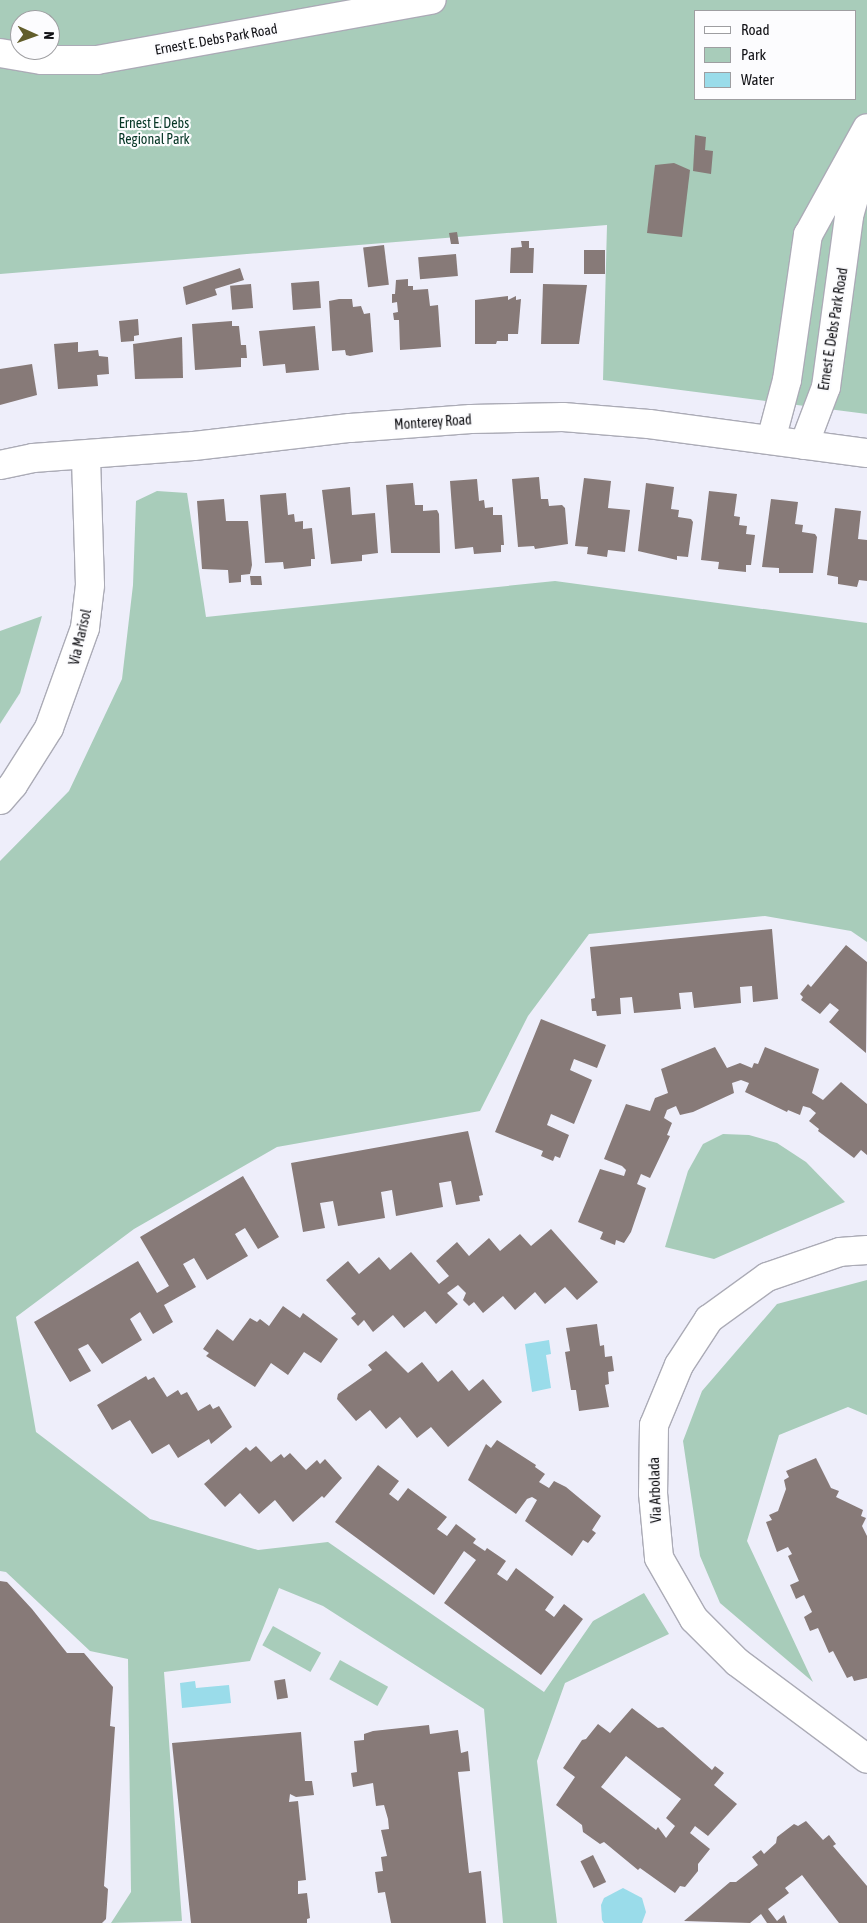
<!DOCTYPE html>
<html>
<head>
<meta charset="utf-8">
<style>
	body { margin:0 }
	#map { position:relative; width:867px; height:1923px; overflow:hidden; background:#eeeefa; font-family:"Asap Condensed",sans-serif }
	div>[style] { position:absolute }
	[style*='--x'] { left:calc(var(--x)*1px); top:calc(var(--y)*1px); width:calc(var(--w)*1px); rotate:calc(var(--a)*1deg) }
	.green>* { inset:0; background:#a8ccba; transform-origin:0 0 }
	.water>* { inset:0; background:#9adcea }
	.building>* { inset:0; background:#877a78; transform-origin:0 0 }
	.roads { filter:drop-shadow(1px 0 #ababb6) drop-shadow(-1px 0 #ababb6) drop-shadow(0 1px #ababb6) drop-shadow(0 -1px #ababb6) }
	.minor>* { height:28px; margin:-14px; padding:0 14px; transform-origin:14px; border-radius:14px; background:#fff }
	span { translate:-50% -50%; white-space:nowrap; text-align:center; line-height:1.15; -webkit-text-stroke:4.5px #fcfcfe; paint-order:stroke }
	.street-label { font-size:14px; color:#111115 }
	.park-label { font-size:14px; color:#053625 }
	.legend { position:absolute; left:694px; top:10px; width:162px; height:90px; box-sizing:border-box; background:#fcfcfe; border:1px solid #9e9ea1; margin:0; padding:6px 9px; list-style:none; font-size:15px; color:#111115 }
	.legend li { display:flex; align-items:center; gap:10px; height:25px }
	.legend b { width:25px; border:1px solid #9e9ea1 }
	.north { position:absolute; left:10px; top:10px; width:50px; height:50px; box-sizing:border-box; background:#fcfcfe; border:1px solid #9e9ea1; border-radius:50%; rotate:92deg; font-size:14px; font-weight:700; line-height:20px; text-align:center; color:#111115 }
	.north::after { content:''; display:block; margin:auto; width:18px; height:22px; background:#625e2b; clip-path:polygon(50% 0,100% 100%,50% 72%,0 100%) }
</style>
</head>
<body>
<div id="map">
	<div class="green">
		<div style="clip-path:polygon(evenodd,0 0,867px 0,867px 414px,603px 380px,607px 225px,0 274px,0 0,696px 11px,856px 11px,856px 99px,696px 99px,696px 11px,0 0,20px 20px,50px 20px,50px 50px,20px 50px,20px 20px)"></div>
		<div style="clip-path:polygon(157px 491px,187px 493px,206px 617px,555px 581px,867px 623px,867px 942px,851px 931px,765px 916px,589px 934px,528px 1016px,480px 1111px,277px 1147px,134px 1229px,16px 1317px,36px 1432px,150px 1519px,258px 1550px,328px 1542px,544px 1692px,593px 1621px,644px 1593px,669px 1634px,565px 1683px,537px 1761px,557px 1923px,503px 1923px,484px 1709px,323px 1606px,279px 1588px,250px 1661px,164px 1672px,182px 1921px,111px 1923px,131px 1892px,128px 1659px,90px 1651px,6px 1572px,0 1571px,0 861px,69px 791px,122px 679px,133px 585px,136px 501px)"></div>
		<div style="clip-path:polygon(42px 616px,20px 693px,0 724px,0 631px)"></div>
		<div style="clip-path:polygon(723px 1134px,749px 1135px,777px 1143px,806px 1162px,845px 1202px,714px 1259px,665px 1247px,688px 1171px,703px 1144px)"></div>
		<div style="clip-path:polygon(867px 1280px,867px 1415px,848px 1407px,779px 1435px,747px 1541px,813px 1682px,720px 1603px,700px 1556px,683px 1441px,702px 1391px,777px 1304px)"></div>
		<div style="left:273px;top:1626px;width:55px;height:22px;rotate:29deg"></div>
		<div style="left:340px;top:1660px;width:55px;height:22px;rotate:29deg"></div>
	</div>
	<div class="water">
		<div style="clip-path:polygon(549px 1340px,551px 1354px,546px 1355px,551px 1388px,532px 1392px,525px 1344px)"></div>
		<div style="clip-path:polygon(195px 1681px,196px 1688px,229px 1685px,231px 1703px,182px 1708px,180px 1683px)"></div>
		<div style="clip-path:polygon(623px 1888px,642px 1898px,646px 1912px,642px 1923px,604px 1923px,602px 1920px,601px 1905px,604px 1898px)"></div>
	</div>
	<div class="building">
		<div style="clip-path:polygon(695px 135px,706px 137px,705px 150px,713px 151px,711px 174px,693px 171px)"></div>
		<div style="clip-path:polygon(674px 163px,690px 170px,682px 237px,647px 233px,655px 165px)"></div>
		<div style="clip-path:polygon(457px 232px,459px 244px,451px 244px,449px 233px)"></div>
		<div style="clip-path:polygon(521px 241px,529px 241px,529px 248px,534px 248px,533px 273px,510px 273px,511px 248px,522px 247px)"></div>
		<div style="left:384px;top:245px;width:40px;height:21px;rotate:83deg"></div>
		<div style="left:584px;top:250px;width:21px;height:24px"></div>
		<div style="left:456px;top:254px;width:22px;height:38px;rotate:85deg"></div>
		<div style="clip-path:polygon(240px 268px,244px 280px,215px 289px,217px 295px,186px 305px,183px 287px)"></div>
		<div style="clip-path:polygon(408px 279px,408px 286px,413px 286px,413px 290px,428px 289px,430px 306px,438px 305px,441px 347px,400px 350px,399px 320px,394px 320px,393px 313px,398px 312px,397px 302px,392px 303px,392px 294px,395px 294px,396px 280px)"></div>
		<div style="left:319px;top:281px;width:27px;height:28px;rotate:86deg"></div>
		<div style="left:251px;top:284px;width:24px;height:21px;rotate:85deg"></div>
		<div style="clip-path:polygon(543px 284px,587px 285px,579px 344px,541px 344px)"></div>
		<div style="clip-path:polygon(508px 296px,508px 300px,516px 296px,516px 300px,521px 299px,518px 334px,508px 334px,508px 341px,497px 341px,496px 344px,475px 344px,475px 300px)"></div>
		<div style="clip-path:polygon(339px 299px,352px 299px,353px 307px,361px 306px,364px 314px,370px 313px,373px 352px,350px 356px,346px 355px,345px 350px,332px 351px,329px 301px)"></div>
		<div style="clip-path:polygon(138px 319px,139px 335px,134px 336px,134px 341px,121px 342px,119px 321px)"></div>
		<div style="clip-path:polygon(232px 321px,232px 326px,239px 326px,241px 345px,246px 345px,247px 358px,241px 358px,241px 367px,195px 370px,192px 324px)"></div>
		<div style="clip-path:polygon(315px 326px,319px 370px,286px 373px,285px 364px,263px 366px,259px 331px)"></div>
		<div style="clip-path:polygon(182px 337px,183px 378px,135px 379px,133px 344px)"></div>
		<div style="clip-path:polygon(78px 342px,78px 352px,98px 350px,99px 356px,108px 357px,109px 374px,97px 375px,98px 386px,58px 389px,54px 344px)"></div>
		<div style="clip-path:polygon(32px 364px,37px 395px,0 405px,0 369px)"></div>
		<div style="clip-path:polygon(539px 477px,541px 499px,548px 499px,549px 506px,562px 505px,565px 508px,568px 544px,535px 549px,534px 546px,518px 547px,512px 479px)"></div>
		<div style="clip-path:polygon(584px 478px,611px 481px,608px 508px,630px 510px,625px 552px,608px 550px,607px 557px,587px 554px,588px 547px,575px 546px)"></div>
		<div style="clip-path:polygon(477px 479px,479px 501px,484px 500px,485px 508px,493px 507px,493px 515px,502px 515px,504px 545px,501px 545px,501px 552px,474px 554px,473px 547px,455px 549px,450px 481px)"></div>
		<div style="clip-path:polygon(413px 483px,415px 505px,423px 505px,423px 511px,437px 510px,439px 514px,440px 553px,391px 553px,386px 485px)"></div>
		<div style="clip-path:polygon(646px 483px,674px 487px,671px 509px,679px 510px,678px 517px,691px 519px,693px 522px,688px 557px,677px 556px,677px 560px,638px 551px)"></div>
		<div style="clip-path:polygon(350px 487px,352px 515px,375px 513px,378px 553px,362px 555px,362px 561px,331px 564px,322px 490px)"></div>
		<div style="clip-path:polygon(709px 491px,737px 494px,734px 516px,740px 517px,739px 525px,747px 526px,746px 534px,755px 535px,751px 565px,746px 565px,746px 572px,718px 569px,719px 562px,701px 560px)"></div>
		<div style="clip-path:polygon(286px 493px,288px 515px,294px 514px,295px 522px,303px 521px,303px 529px,312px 528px,315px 559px,311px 559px,311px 566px,284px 569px,283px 562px,265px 563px,260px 495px)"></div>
		<div style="clip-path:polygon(224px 499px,226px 521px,248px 521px,252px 565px,250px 574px,241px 575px,241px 582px,229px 583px,228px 570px,202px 569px,197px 501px)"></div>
		<div style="clip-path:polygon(771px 499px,798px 502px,795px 524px,803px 525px,802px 532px,815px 534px,817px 537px,813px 573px,779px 573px,779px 568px,762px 567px)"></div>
		<div style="clip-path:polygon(835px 508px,861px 511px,858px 539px,867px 540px,867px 581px,859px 580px,857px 587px,838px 584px,838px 577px,827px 575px)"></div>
		<div style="clip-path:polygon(250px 576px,261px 576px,262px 585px,251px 585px)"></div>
		<div style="clip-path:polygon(772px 929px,778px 999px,753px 1002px,752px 986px,740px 987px,741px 1003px,694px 1008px,692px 992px,679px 993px,681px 1009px,634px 1013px,632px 997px,620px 998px,621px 1014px,597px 1016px,596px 1011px,592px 1011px,591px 999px,595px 998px,590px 947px)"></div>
		<div style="clip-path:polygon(846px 945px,867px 962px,866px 1053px,829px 1022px,839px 1010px,830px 1003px,820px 1014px,801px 1000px,803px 997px,800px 994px,808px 984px,811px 987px)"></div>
		<div style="clip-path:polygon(541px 1019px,606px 1045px,597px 1068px,574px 1059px,570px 1070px,592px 1080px,574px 1124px,551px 1114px,547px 1125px,569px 1135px,560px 1158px,555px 1156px,553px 1161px,541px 1156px,543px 1151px,495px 1132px)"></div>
		<div style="clip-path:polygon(715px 1047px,727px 1068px,740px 1063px,752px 1068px,754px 1063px,758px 1064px,765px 1047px,819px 1069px,812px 1093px,823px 1100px,841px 1082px,867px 1104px,867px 1155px,861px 1150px,854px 1158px,818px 1131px,819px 1129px,809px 1121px,816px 1113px,810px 1108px,803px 1106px,800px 1115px,788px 1110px,787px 1112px,745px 1092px,749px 1083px,741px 1080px,732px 1083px,734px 1093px,693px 1112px,680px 1115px,676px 1106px,667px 1110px,664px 1118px,672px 1123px,667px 1135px,670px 1136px,650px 1178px,641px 1174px,637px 1184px,646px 1188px,631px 1232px,624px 1243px,616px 1240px,615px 1245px,600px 1239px,603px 1232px,578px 1222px,600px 1169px,624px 1176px,626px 1170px,622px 1166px,604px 1159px,626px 1104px,650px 1111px,655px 1098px,668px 1093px,661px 1069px)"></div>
		<div style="clip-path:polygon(468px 1131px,483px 1195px,479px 1196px,480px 1201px,456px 1205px,451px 1181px,439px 1183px,443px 1207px,396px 1216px,392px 1190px,381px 1192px,385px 1218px,338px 1226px,333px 1201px,320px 1203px,325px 1228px,303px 1232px,291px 1163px)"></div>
		<div style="clip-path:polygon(243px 1176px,279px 1237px,258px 1249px,245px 1228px,235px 1234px,248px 1256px,207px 1280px,194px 1258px,183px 1264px,196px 1287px,164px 1305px,173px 1322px,153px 1334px,140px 1312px,130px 1319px,142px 1340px,102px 1364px,88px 1344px,78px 1349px,91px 1371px,70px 1382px,34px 1322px,138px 1261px,157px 1293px,169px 1286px,140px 1237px)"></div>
		<div style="clip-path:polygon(551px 1229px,598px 1282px,577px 1300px,565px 1287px,545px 1304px,535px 1292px,515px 1310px,503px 1296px,483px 1313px,474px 1302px,469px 1306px,463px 1300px,466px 1293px,458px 1285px,447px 1293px,458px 1304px,436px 1324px,425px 1311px,404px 1328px,393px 1315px,373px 1332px,364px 1320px,358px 1326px,351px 1318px,356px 1314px,326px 1280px,348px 1261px,359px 1274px,379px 1257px,390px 1270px,411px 1252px,439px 1284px,449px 1276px,436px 1261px,457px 1242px,469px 1256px,489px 1238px,500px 1251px,520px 1234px,531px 1246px)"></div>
		<div style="clip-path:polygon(283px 1306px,300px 1318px,303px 1313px,338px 1339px,321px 1363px,304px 1352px,288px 1375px,271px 1363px,255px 1387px,206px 1356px,209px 1353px,203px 1349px,217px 1329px,233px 1341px,250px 1318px,257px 1322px,260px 1319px,269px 1326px)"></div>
		<div style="clip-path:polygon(597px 1324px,600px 1346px,604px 1345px,605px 1357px,612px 1356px,614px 1371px,608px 1372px,609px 1384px,605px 1385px,609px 1407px,579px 1411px,576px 1390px,571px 1390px,565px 1352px,570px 1351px,566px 1328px)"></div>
		<div style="clip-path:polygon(386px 1351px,408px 1373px,422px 1362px,438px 1382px,452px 1370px,469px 1391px,483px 1379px,502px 1402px,448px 1447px,431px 1427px,417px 1438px,400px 1417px,386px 1429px,370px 1410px,356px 1421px,337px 1399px,338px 1394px,372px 1370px,368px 1365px)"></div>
		<div style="clip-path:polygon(146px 1376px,148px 1380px,154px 1377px,167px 1397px,178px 1390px,181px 1395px,187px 1392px,198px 1411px,210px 1404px,213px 1409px,219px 1406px,232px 1427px,211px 1444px,209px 1439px,178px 1458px,169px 1444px,152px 1454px,130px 1420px,112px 1430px,97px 1405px)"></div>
		<div style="clip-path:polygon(497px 1440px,536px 1465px,535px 1467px,545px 1474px,539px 1482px,549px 1488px,554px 1481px,566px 1487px,601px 1516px,592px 1530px,596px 1533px,588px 1543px,583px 1540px,572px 1556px,525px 1521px,537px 1500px,532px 1497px,527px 1499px,516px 1514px,468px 1480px,486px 1444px,491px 1448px)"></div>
		<div style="clip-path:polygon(256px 1446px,271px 1462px,281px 1454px,284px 1458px,290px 1453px,306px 1470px,317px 1460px,320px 1464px,325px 1459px,342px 1478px,324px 1498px,322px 1496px,293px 1522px,275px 1500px,259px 1514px,240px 1493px,225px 1507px,204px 1484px,246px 1447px,250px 1451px)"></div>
		<div style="clip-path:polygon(816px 1458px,831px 1488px,839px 1491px,836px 1497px,863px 1510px,861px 1516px,866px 1518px,862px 1526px,867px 1536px,867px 1678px,854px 1681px,852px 1676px,847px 1678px,833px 1651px,829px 1653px,818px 1628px,810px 1631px,804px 1617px,812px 1612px,804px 1595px,796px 1599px,790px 1585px,799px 1581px,788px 1556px,792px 1554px,788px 1547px,777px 1552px,766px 1522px,772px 1520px,769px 1515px,778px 1511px,786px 1489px,784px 1480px,789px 1477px,786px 1471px)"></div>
		<div style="clip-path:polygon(378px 1465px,399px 1481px,389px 1494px,398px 1501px,408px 1488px,447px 1517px,437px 1529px,447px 1536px,456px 1524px,476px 1539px,473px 1543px,485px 1551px,487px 1548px,506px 1561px,497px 1574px,507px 1581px,516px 1568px,554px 1597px,545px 1610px,554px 1617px,564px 1604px,583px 1619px,541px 1675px,444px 1603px,476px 1560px,464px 1551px,434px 1595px,335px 1522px)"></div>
		<div style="clip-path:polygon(0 1581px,7px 1582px,32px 1609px,67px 1653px,84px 1653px,113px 1687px,110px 1726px,115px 1727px,104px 1886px,108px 1889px,106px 1919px,102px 1923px,0 1923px)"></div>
		<div style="left:285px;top:1679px;width:19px;height:11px;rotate:81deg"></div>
		<div style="clip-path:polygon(evenodd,632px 1708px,658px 1728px,663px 1727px,712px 1770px,715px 1766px,724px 1773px,714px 1785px,737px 1804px,708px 1836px,695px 1826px,690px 1833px,710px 1849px,698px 1864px,698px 1871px,685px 1887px,680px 1886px,675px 1893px,640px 1868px,638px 1870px,604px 1842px,600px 1844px,583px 1832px,582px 1825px,556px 1805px,575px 1777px,563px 1768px,582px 1740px,586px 1739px,598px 1724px,610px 1733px,632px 1708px,626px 1756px,681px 1799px,666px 1818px,675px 1826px,666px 1838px,658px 1827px,656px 1830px,601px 1787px,626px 1756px)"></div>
		<div style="clip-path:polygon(429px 1725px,430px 1734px,458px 1730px,461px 1753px,468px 1751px,470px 1771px,458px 1772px,469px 1873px,481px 1871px,486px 1923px,391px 1923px,385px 1892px,378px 1893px,375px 1872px,383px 1871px,381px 1857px,387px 1856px,381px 1830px,389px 1829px,388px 1819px,384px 1805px,376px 1806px,373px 1783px,353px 1787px,351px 1773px,357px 1772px,354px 1741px,364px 1740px,364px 1734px,373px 1731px)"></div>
		<div style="clip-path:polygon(301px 1732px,305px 1781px,312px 1781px,314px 1795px,296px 1797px,290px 1794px,289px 1802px,298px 1801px,306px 1880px,298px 1881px,298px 1894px,307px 1893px,310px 1918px,307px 1919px,307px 1923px,191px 1923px,172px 1743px)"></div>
		<div style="clip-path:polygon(806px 1821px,823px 1840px,829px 1835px,836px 1844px,833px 1846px,867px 1886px,867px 1923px,839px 1923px,802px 1875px,785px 1888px,789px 1893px,768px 1909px,777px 1921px,784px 1915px,787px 1923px,767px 1923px,761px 1914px,750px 1923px,684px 1921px,730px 1882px,736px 1882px,758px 1865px,752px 1857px,761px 1850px,764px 1854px,776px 1843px,777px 1837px,794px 1824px,798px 1826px)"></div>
		<div style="left:593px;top:1855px;width:30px;height:14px;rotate:64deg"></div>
	</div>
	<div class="roads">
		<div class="minor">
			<div style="--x:0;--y:53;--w:43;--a:9.5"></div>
			<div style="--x:42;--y:60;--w:55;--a:0"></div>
			<div style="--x:97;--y:60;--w:340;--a:-10.2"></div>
			<div style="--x:771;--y:440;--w:62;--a:-75.1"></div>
			<div style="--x:787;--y:380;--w:147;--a:-81.8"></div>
			<div style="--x:808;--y:235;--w:122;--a:-61.1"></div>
			<div style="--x:804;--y:445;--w:62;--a:-69.2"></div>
			<div style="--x:826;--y:387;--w:173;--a:-82.3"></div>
			<div style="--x:849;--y:216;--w:66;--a:-74.1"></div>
			<div style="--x:0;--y:465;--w:34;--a:-12"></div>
			<div style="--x:33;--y:458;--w:161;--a:-4.3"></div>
			<div style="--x:194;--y:446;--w:157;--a:-6.6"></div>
			<div style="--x:350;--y:428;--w:121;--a:-4.3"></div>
			<div style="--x:471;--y:419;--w:92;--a:-1.2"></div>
			<div style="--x:563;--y:417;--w:86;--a:4.7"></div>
			<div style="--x:649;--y:424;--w:220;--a:7.6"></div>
			<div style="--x:0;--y:800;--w:20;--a:-49"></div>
			<div style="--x:13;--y:785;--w:67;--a:-57.7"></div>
			<div style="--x:49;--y:728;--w:106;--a:-70.2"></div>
			<div style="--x:85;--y:628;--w:43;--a:-83.4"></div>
			<div style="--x:90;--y:585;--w:130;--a:-91.8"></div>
			<div style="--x:867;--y:1250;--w:27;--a:176"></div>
			<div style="--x:840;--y:1252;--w:77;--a:161.1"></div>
			<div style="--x:767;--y:1277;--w:72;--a:144.1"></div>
			<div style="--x:709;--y:1319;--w:55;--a:123.1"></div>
			<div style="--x:679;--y:1365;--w:65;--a:112.6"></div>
			<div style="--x:654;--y:1425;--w:68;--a:90.8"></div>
			<div style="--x:653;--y:1493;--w:65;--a:84.7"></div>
			<div style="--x:659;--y:1558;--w:70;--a:60.2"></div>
			<div style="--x:694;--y:1619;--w:61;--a:45"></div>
			<div style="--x:737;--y:1662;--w:162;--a:36.7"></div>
		</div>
	</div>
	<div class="street-label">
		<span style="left:216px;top:39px;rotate:-10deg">Ernest E. Debs Park Road</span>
		<span style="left:833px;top:329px;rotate:-81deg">Ernest E. Debs Park Road</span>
		<span style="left:433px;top:422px;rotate:-4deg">Monterey Road</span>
		<span style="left:80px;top:637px;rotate:-77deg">Via Marisol</span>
		<span style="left:655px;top:1490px;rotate:-92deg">Via Arbolada</span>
	</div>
	<div class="park-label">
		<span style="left:154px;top:131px">Ernest E. Debs<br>Regional Park</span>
	</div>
	<ul class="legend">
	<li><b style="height:6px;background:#fff"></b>Road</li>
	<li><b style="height:14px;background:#a8ccba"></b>Park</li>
	<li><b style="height:14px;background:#9adcea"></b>Water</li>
	</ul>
	<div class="north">N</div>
</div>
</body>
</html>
